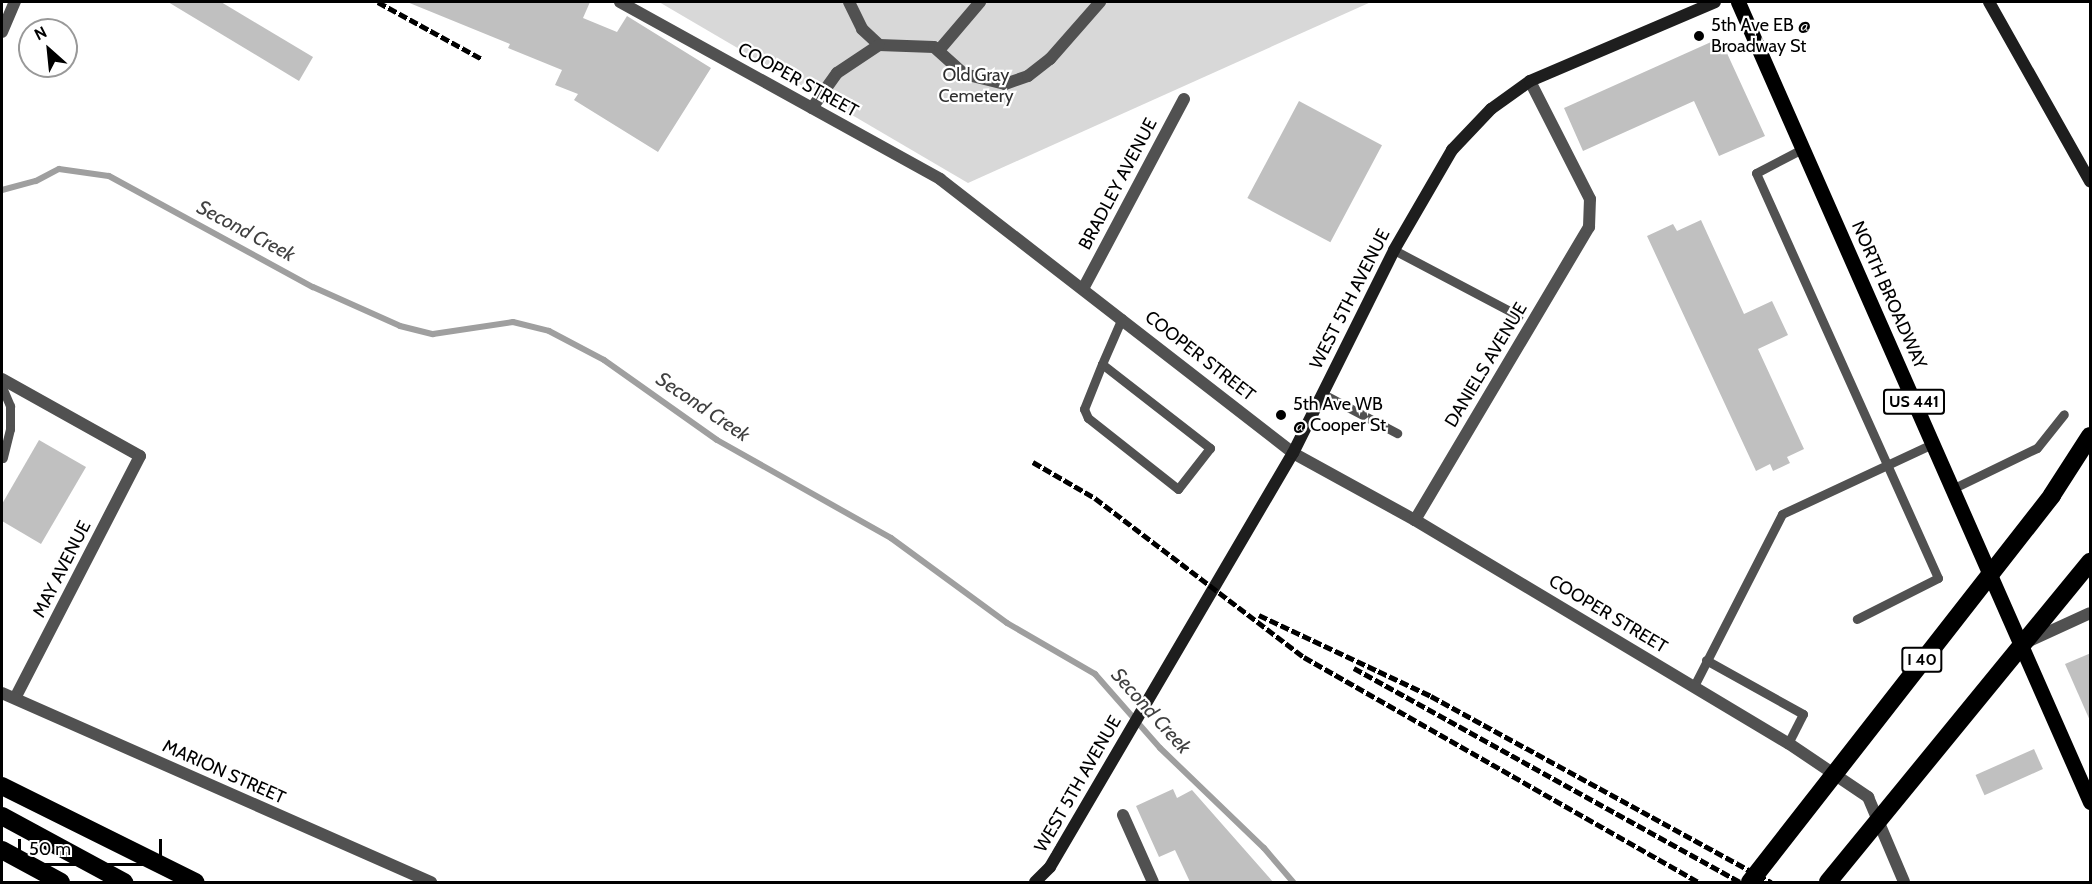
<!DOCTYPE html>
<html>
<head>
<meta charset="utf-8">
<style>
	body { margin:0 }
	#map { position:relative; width:2092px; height:884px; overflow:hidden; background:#fff; font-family:Cabin,sans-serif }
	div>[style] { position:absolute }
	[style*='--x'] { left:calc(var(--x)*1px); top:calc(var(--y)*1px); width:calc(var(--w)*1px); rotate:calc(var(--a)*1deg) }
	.green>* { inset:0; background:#d8d8d8 }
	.stream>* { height:6px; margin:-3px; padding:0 3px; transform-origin:3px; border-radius:3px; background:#9f9f9f }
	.building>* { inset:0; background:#c0c0c0; transform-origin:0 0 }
	.lane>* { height:9px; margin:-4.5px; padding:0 4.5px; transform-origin:4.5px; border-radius:4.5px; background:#515151 }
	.street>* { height:12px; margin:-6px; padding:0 6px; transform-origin:6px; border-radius:6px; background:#515151 }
	.secondary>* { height:12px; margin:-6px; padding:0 6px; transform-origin:6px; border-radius:6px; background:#1e1e1e }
	.primary>* { height:15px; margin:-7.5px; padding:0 7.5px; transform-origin:7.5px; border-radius:7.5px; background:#000 }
	.highway>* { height:18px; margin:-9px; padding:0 9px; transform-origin:9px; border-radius:9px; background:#000 }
	.rail>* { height:4.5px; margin-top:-2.25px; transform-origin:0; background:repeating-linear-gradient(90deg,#000 0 9px,transparent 0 12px) }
	.dots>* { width:16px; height:16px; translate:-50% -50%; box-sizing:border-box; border:3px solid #fff; border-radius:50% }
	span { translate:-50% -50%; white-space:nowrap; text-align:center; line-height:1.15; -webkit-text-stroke:4.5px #fff; paint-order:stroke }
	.shield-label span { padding:2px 4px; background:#fff; border:2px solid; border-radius:4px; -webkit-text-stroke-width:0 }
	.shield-label { font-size:16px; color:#000; font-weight:700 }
	.poi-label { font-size:18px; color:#000 }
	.left { translate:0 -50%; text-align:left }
	.park-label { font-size:18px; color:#2f2f2f }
	.street-label { font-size:18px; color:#000 }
	.water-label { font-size:20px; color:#404040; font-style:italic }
	.frame { position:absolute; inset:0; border:3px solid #000; pointer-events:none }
	.north { position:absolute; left:18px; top:18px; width:60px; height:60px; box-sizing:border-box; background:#fff; border:2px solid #999; border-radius:50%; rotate:333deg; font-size:16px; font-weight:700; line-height:24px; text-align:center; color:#000 }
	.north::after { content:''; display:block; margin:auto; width:21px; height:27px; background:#000; clip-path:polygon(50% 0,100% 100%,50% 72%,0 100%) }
	.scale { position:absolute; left:18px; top:839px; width:144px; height:27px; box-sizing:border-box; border:3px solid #000; border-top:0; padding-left:8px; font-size:18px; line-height:21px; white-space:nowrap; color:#000; -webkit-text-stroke:4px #fff; paint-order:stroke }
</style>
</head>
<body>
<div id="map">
	<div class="green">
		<div style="clip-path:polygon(659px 2px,1371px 2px,968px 183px)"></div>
	</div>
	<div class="stream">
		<div style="--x:2;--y:190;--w:35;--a:-15"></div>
		<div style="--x:36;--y:181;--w:26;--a:-28"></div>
		<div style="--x:59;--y:169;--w:50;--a:8"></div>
		<div style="--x:109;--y:176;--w:232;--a:28.6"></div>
		<div style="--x:313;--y:287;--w:95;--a:24.1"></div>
		<div style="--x:400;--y:326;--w:34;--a:14"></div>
		<div style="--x:433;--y:334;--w:81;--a:-8.5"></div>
		<div style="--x:513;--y:322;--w:37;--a:14"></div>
		<div style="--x:549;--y:331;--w:62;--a:27.8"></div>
		<div style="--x:604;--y:360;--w:138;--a:35.3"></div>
		<div style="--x:717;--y:440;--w:200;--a:29.4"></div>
		<div style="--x:891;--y:538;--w:144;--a:36.2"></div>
		<div style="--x:1007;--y:623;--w:102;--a:30.1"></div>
		<div style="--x:1095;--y:674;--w:98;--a:48.7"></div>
		<div style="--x:1160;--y:748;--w:144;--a:43.9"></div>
		<div style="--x:1264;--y:848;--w:45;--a:49.5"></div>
	</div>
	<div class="building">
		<div style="clip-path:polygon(168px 2px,221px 2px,313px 57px,299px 81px)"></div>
		<div style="clip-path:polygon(407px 2px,590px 2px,583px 18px,617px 32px,627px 16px,711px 68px,658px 152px,574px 100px,578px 94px,555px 85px,562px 70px,508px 48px,510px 44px)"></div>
		<div style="clip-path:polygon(1720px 38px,1765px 136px,1719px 156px,1694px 101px,1583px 151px,1564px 108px)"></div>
		<div style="left:1299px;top:101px;width:94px;height:110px;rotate:28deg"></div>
		<div style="clip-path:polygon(1701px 220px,1744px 314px,1772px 301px,1788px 335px,1758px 349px,1804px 449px,1787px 457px,1790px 463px,1773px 471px,1770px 464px,1756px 471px,1647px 236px,1673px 224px,1677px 231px)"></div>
		<div style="clip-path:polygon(39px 440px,86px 467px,41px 544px,2px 521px,2px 504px)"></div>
		<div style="clip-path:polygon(2091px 653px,2091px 723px,2065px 664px)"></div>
		<div style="left:2034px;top:749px;width:22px;height:64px;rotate:66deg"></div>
		<div style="clip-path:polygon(1173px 789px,1177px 798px,1192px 790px,1273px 882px,1190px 882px,1175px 850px,1159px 857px,1136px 806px)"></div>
	</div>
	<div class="lane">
		<div style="--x:1804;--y:148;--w:54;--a:152.5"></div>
		<div style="--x:1756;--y:173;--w:444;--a:65.8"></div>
		<div style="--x:1938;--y:578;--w:91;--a:153.2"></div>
		<div style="--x:1394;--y:250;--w:141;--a:27.8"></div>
		<div style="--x:1102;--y:364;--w:137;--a:37.9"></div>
		<div style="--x:1210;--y:448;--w:52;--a:128"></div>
		<div style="--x:1178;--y:489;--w:115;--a:-141.7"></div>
		<div style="--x:1088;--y:418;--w:10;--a:-114"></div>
		<div style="--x:1084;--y:409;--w:48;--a:-68.2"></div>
		<div style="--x:1102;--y:364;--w:50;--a:-66.5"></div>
		<div style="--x:2;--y:387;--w:21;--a:67"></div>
		<div style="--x:10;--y:406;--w:23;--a:90"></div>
		<div style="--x:10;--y:429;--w:30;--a:104"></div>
		<div style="--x:1323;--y:394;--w:84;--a:27.8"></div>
		<div style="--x:1952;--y:489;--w:94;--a:-25.8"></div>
		<div style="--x:2037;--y:448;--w:43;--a:-51.5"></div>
		<div style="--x:1706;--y:660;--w:111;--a:29.1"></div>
		<div style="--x:1803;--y:714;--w:33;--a:117"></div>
		<div style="--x:1694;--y:686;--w:193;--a:-62.9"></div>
		<div style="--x:1782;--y:514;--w:166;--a:-25"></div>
	</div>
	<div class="street">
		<div style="--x:620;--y:2;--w:366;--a:28.9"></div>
		<div style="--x:940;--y:179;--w:447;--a:37.8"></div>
		<div style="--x:1293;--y:453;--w:139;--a:28.8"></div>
		<div style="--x:1415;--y:520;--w:435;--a:30.9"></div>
		<div style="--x:1788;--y:743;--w:97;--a:34"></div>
		<div style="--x:1868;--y:797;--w:92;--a:67"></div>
		<div style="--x:849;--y:2;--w:30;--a:64"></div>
		<div style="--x:862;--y:29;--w:23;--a:43"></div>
		<div style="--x:879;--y:45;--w:55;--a:2.1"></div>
		<div style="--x:934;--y:47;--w:40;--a:42"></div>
		<div style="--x:964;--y:74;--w:42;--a:13.7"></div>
		<div style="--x:1005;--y:84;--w:24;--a:-19"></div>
		<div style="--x:1028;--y:76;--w:28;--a:-38"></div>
		<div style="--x:1050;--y:59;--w:76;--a:-48.7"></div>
		<div style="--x:2;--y:32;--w:33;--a:-67"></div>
		<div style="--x:940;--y:49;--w:62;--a:-49.6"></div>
		<div style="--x:812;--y:108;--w:43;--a:-54.5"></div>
		<div style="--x:837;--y:73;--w:50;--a:-33.7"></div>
		<div style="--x:1084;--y:287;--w:213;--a:-62"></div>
		<div style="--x:2;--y:379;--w:158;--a:29.2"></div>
		<div style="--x:140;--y:456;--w:272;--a:117.3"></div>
		<div style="--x:1415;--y:520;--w:341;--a:-59.3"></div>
		<div style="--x:1589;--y:227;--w:28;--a:-88"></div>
		<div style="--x:1590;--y:199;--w:132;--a:-117"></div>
		<div style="--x:2027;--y:642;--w:69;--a:-24.7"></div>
		<div style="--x:2;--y:693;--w:469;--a:23.8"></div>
		<div style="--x:1123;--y:815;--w:73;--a:65.9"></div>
	</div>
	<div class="secondary">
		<div style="--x:1989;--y:2;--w:206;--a:60.6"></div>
		<div style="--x:1035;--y:882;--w:21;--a:-45"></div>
		<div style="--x:1050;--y:867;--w:480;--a:-59.6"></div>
		<div style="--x:1293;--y:453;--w:227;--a:-63.5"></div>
		<div style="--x:1394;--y:250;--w:116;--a:-59.9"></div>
		<div style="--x:1452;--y:150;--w:57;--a:-46.4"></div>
		<div style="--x:1491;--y:109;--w:48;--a:-35.7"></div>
		<div style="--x:1530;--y:81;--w:201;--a:-23.1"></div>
	</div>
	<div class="primary">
		<div style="--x:1738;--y:2;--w:874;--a:66.25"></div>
	</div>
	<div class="highway">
		<div style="--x:2;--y:786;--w:216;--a:26.4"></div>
		<div style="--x:2;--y:816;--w:139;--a:28.4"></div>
		<div style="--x:2;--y:850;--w:67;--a:28.5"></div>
		<div style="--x:1750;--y:882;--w:491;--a:-52"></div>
		<div style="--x:2052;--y:495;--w:70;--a:-57.2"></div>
		<div style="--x:1828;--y:882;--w:414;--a:-50.7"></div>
	</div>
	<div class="rail">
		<div style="--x:378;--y:2;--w:119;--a:28.7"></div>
		<div style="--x:1033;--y:462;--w:72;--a:30.1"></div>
		<div style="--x:1095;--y:498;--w:263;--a:37.3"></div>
		<div style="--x:1304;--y:657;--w:454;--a:29.7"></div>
		<div style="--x:1259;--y:615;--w:190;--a:25.2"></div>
		<div style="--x:1431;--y:696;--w:388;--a:28.7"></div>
		<div style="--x:1354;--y:668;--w:441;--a:29"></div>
	</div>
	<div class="dots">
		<div style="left:1699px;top:36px;background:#000"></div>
		<div style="left:1281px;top:415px;background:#000"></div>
	</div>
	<div class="shield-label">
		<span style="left:1914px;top:402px">US 441</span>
		<span style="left:1922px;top:660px">I 40</span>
	</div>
	<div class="poi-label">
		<span class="left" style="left:1711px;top:36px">5th Ave EB @<br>Broadway St</span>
		<span class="left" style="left:1293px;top:415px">5th Ave WB<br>@ Cooper St</span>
	</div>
	<div class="park-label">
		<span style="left:976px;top:86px">Old Gray<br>Cemetery</span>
	</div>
	<div class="street-label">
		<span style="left:798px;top:80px;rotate:29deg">COOPER STREET</span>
		<span style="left:1118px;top:184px;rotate:-62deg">BRADLEY AVENUE</span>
		<span style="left:1889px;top:295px;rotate:66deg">NORTH BROADWAY</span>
		<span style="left:1350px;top:299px;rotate:-63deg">WEST 5TH AVENUE</span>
		<span style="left:1200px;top:356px;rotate:38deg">COOPER STREET</span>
		<span style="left:1486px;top:365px;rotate:-59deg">DANIELS AVENUE</span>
		<span style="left:62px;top:569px;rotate:-63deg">MAY AVENUE</span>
		<span style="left:1608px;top:614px;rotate:31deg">COOPER STREET</span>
		<span style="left:224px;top:772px;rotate:24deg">MARION STREET</span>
		<span style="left:1078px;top:784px;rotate:-60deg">WEST 5TH AVENUE</span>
	</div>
	<div class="water-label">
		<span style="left:246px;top:231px;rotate:28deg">Second Creek</span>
		<span style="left:703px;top:407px;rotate:34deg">Second Creek</span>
		<span style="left:1151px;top:711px;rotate:48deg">Second Creek</span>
	</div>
	<div class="frame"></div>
	<div class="north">N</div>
	<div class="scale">50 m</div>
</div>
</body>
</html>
